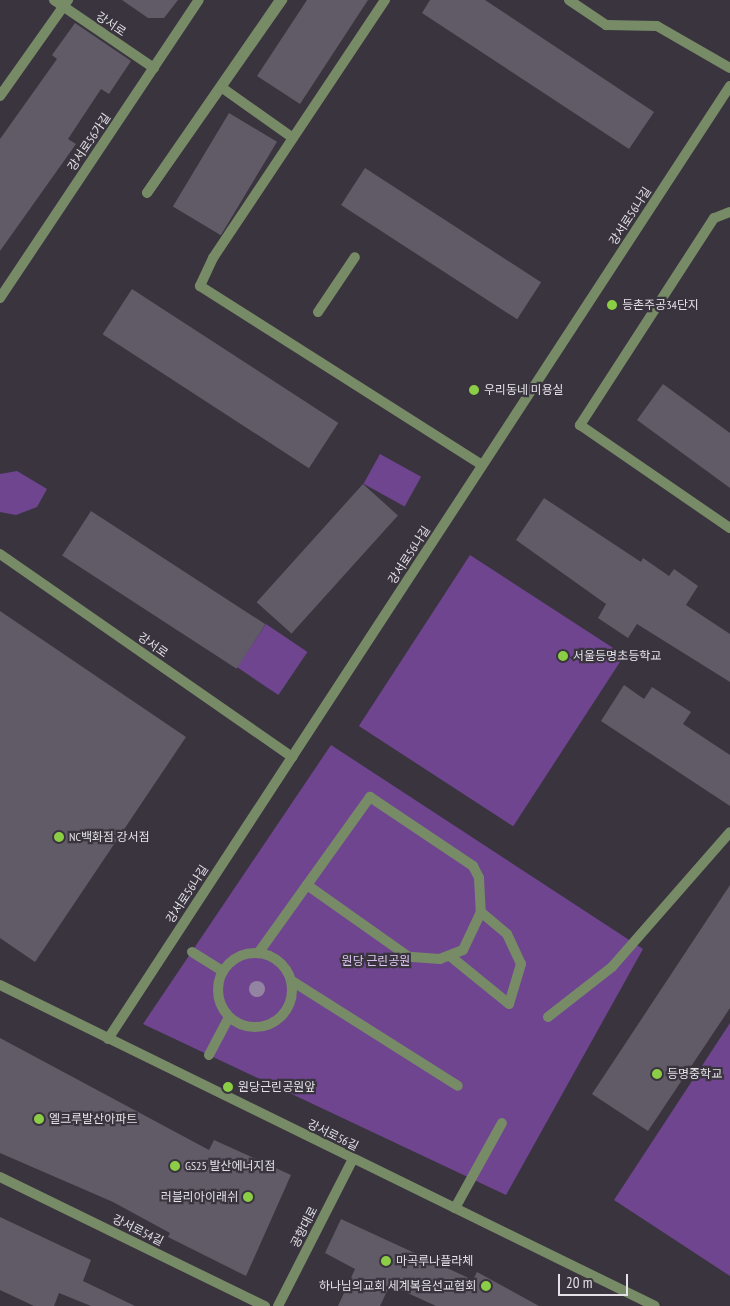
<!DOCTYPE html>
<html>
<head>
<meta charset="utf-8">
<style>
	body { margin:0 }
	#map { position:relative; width:730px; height:1306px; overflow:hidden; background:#39343e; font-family:"PT Sans Narrow","Noto Sans KR",sans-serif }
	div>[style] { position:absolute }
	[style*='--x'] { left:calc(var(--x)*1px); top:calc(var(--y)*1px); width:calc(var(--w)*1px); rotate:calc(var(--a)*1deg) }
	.green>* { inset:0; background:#6f4590; transform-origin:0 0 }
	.building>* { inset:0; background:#615b67; transform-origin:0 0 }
	.service>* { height:10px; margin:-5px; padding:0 5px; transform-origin:5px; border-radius:5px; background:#778b67 }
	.pedestrian>* { height:10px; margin:-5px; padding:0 5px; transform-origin:5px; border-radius:5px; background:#778b67 }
	.pedestrian>.ring { margin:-5px; padding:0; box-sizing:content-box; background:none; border:10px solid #778b67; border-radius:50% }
	.minor>* { height:10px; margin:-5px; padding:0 5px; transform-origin:5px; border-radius:5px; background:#778b67 }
	.trees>* { width:16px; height:16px; margin:-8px; border-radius:50%; background:#9385a1 }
	.dots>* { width:14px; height:14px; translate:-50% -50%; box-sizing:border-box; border:2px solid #39343e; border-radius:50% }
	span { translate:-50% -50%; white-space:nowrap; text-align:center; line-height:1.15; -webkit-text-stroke:4.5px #39343e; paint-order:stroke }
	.street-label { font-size:12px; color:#e4e1e7 }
	.poi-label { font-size:12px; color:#e4e1e7 }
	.left { translate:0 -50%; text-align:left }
	.right { translate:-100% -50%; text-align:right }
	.park-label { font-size:12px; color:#ddc7f2 }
	.scale { position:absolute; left:558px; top:1274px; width:70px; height:22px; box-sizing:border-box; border:2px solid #e4e1e7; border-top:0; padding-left:6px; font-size:15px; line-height:18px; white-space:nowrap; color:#e4e1e7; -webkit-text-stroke:4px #39343e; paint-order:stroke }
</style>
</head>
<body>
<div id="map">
	<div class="green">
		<div style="left:380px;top:454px;width:47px;height:34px;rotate:29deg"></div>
		<div style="clip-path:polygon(17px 471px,47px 489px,37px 507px,16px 515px,0 512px,0 474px)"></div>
		<div style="left:470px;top:555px;width:184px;height:204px;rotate:33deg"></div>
		<div style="left:266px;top:624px;width:50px;height:52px;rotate:34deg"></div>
		<div style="clip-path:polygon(331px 745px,643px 949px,506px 1195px,143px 1024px)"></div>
		<div style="clip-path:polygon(730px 1023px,730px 1276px,614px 1200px)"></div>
	</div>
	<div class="building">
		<div style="clip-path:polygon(122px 0,178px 0,164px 18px,148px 18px)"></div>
		<div style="clip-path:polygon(307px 0,368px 0,300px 104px,257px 76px)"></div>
		<div style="clip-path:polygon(430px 0,485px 0,654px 112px,629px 149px,422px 13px)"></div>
		<div style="clip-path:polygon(75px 23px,131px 61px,109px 94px,101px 89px,68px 139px,76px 144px,0 251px,0 139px,57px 59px,52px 55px)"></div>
		<div style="left:229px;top:113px;width:56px;height:109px;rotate:31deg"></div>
		<div style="left:365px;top:168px;width:210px;height:44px;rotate:33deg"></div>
		<div style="left:132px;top:289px;width:246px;height:54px;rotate:33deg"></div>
		<div style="clip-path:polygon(663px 384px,730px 433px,730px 488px,637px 420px)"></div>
		<div style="left:363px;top:484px;width:47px;height:159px;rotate:42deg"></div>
		<div style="clip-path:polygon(544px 498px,641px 562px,643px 558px,669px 576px,674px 569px,698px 586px,686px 605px,730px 634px,730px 682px,637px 624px,628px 638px,598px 618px,606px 604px,516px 540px)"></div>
		<div style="left:91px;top:511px;width:208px;height:53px;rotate:33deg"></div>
		<div style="clip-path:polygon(0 611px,186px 737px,35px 962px,0 938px)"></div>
		<div style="clip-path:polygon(624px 685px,644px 699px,652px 687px,691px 712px,683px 724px,730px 755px,730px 806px,601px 721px)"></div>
		<div style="clip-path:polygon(730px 885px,730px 1008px,648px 1131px,592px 1094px)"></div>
		<div style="clip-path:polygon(0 1038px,209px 1150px,214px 1140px,291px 1175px,246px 1276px,168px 1237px,170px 1233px,113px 1202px,0 1153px)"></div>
		<div style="clip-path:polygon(0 1217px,91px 1260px,83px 1281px,135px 1306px,91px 1306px,59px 1293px,54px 1306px,34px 1306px,0 1290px)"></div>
		<div style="clip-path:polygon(341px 1219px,473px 1280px,477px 1272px,539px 1306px,436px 1306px,390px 1285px,380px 1306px,338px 1306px,355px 1269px,325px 1253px)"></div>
	</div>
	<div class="service">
		<div style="--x:280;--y:0;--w:234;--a:124.6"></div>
		<div style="--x:147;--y:193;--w:236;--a:-55"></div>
		<div style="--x:385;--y:0;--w:310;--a:123.7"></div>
		<div style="--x:213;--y:258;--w:31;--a:115"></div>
		<div style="--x:200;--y:286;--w:334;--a:32.4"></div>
		<div style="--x:569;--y:0;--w:45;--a:34"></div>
		<div style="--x:606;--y:25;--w:51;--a:1.1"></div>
		<div style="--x:657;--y:26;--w:84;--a:29.9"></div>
		<div style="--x:221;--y:87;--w:88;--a:35.3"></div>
		<div style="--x:730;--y:212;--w:17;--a:159"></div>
		<div style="--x:714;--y:218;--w:247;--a:122.9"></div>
		<div style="--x:580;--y:425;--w:182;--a:34.5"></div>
		<div style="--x:318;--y:312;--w:66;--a:-56.1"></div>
	</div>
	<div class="pedestrian">
		<div style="--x:192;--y:952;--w:36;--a:32"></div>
		<div style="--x:259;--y:952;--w:191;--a:-54.4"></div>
		<div style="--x:370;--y:797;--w:124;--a:33.8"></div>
		<div style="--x:473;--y:866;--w:13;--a:63"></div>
		<div style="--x:479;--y:878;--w:34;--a:87"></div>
		<div style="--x:481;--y:912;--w:42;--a:115.3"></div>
		<div style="--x:463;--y:950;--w:25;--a:159"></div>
		<div style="--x:440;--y:959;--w:31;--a:-176"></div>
		<div style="--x:409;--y:957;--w:125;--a:-144.8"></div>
		<div class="ring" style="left:218px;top:953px;width:64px;height:64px"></div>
		<div style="--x:450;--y:956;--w:76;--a:39.1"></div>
		<div style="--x:509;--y:1004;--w:42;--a:-73.3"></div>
		<div style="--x:521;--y:964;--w:33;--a:-115"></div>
		<div style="--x:507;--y:934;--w:34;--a:-140"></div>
		<div style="--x:292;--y:981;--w:196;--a:32.3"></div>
		<div style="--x:548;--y:1017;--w:81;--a:-38"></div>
		<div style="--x:612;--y:967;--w:179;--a:-48.8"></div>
		<div style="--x:209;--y:1055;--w:43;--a:-62.2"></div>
		<div style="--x:455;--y:1208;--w:97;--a:-61.1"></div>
	</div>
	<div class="minor">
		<div style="--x:54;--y:0;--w:121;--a:34.2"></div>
		<div style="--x:0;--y:96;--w:118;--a:-54.7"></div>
		<div style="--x:0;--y:298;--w:358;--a:-56.3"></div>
		<div style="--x:0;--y:554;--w:356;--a:34.8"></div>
		<div style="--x:0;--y:985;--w:729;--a:26.11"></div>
		<div style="--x:108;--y:1039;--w:1138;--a:-56.87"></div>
		<div style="--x:0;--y:1177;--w:295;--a:26"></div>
		<div style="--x:278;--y:1306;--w:165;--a:-63"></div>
	</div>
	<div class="trees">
		<div style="left:257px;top:989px"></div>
	</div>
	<div class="dots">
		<div style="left:612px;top:305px;background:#8bce46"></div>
		<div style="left:474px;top:390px;background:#8bce46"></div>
		<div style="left:563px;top:656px;background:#8bce46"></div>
		<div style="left:59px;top:837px;background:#8bce46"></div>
		<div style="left:657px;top:1074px;background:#8bce46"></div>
		<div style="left:228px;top:1087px;background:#8bce46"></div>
		<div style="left:39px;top:1119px;background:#8bce46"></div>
		<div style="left:175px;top:1166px;background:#8bce46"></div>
		<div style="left:248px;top:1197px;background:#8bce46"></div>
		<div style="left:386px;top:1261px;background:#8bce46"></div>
		<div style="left:486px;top:1286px;background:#8bce46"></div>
	</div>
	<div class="street-label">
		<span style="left:111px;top:24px;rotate:34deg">강서로</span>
		<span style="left:89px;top:142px;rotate:-56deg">강서로56가길</span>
		<span style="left:630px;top:216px;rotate:-57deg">강서로56나길</span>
		<span style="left:409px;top:555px;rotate:-57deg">강서로56나길</span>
		<span style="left:153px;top:645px;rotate:35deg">강서로</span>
		<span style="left:187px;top:894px;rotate:-57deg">강서로56나길</span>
		<span style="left:333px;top:1135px;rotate:26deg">강서로56길</span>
		<span style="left:304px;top:1227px;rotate:-63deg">공항대로</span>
		<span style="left:138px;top:1230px;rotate:26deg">강서로54길</span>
	</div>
	<div class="poi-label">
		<span class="left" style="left:622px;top:305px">등촌주공34단지</span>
		<span class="left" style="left:484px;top:390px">우리동네 미용실</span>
		<span class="left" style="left:573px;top:656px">서울등명초등학교</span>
		<span class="left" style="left:69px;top:837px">NC백화점 강서점</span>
		<span class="left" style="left:667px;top:1074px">등명중학교</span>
		<span class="left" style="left:238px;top:1087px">원당근린공원앞</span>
		<span class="left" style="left:49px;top:1119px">엘크루발산아파트</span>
		<span class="left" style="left:185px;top:1166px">GS25 발산에너지점</span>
		<span class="right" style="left:238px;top:1197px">러블리아이래쉬</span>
		<span class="left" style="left:396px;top:1261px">마곡루나플라체</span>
		<span class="right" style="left:476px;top:1286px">하나님의교회 세계복음선교협회</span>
	</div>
	<div class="park-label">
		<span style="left:376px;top:961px">원당 근린공원</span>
	</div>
	<div class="scale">20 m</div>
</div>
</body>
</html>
